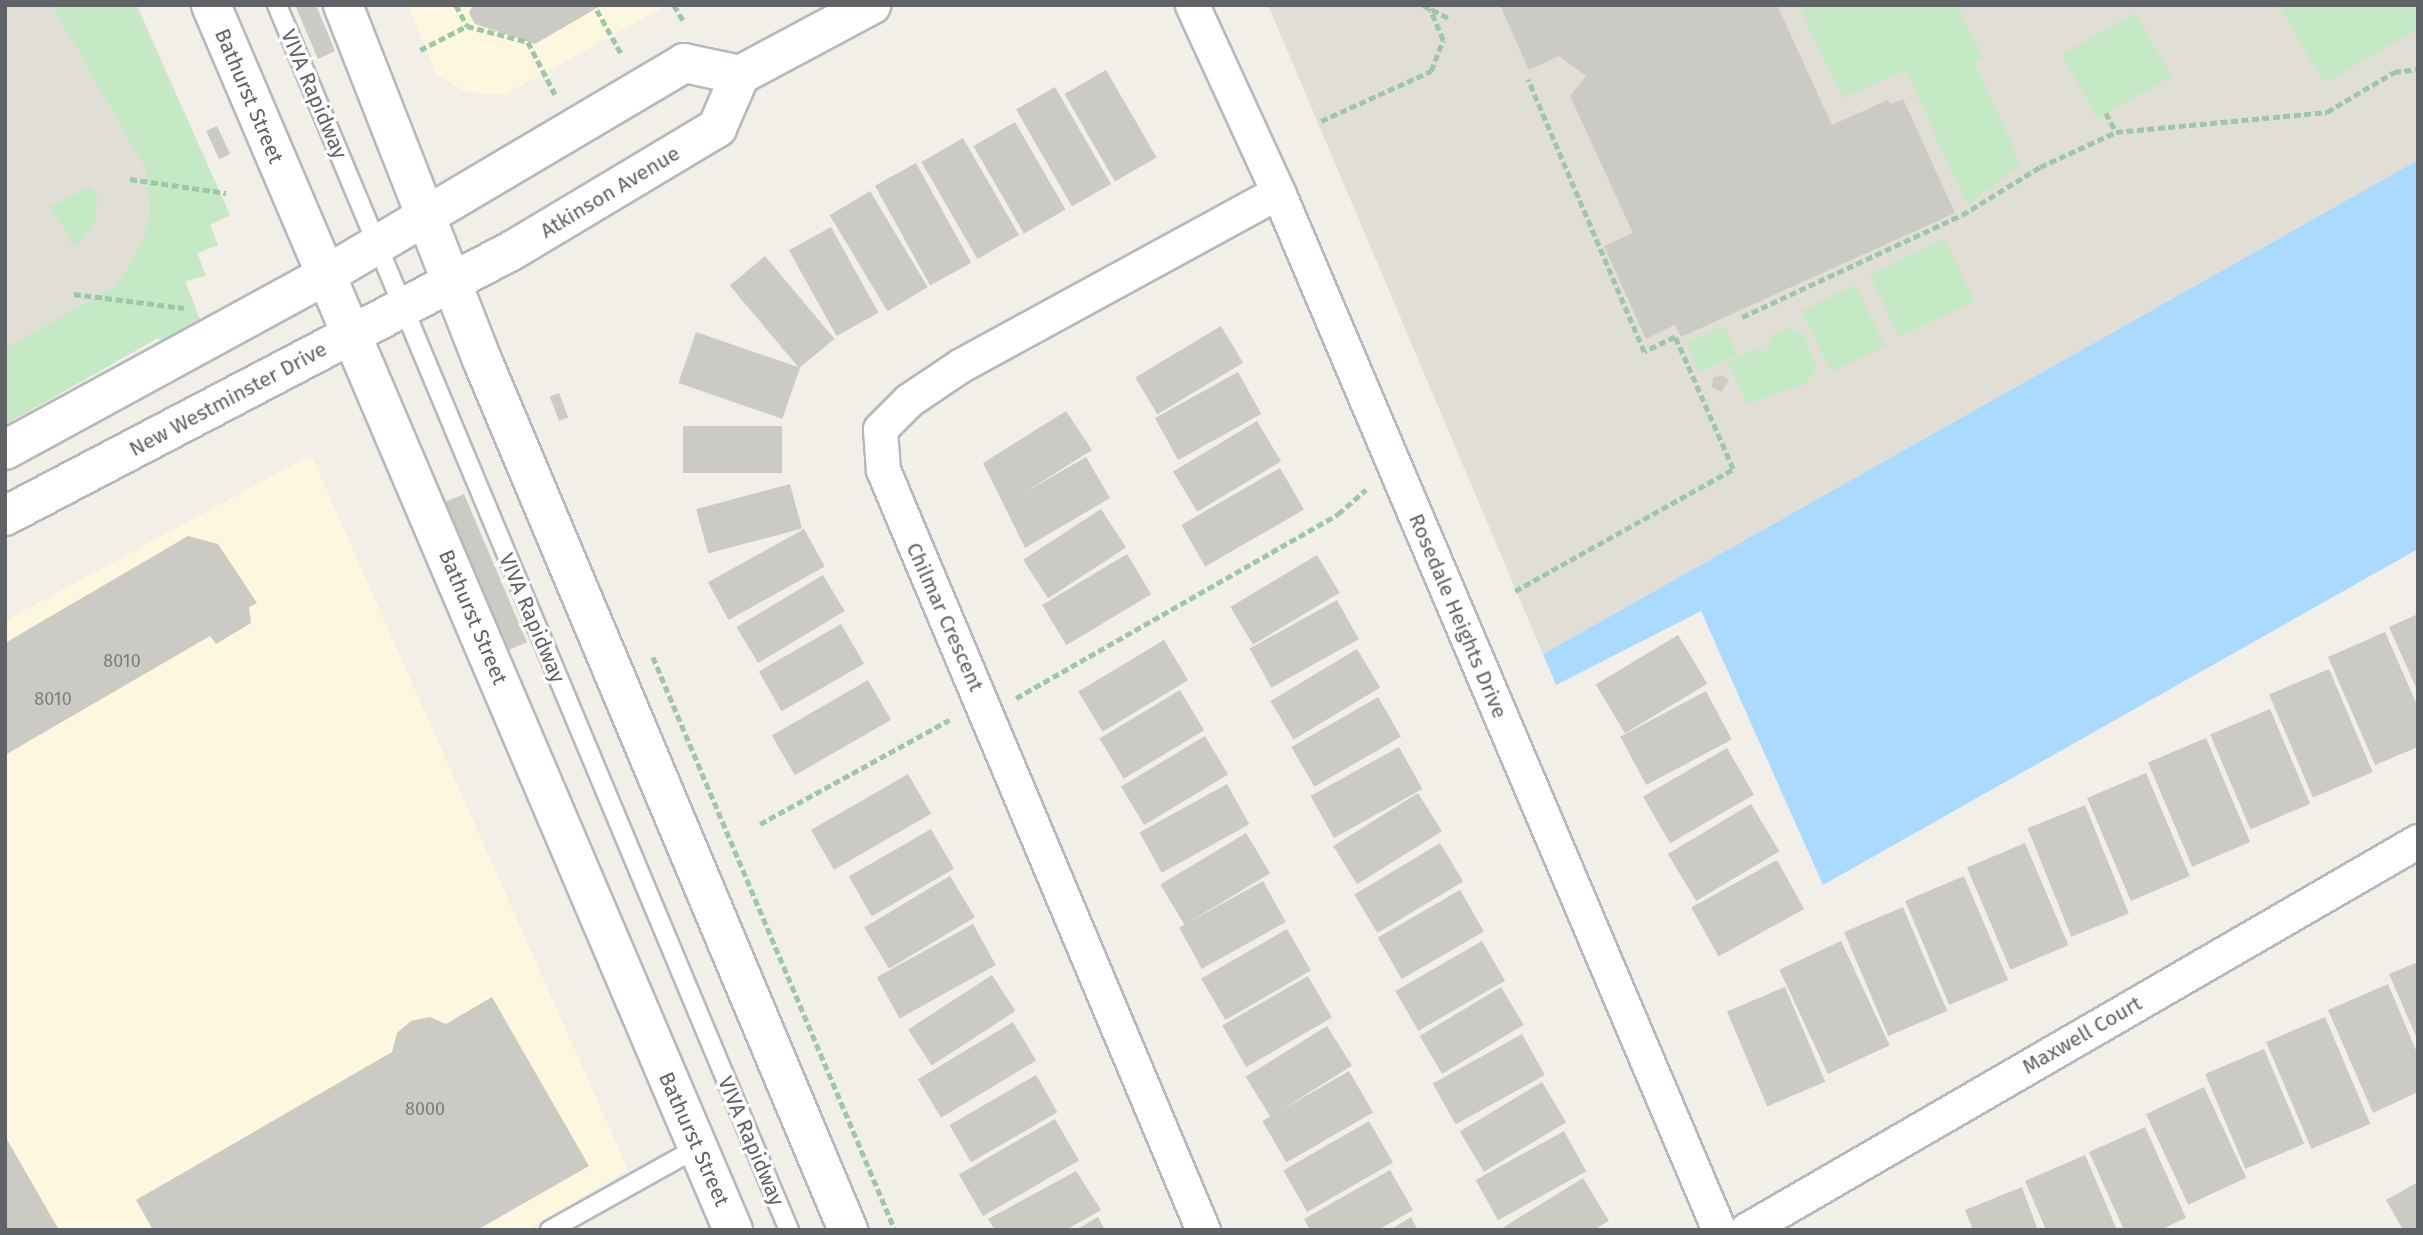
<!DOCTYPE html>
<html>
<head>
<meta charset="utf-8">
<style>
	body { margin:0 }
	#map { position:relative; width:2423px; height:1235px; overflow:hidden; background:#f1efe8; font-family:"Fira Sans",sans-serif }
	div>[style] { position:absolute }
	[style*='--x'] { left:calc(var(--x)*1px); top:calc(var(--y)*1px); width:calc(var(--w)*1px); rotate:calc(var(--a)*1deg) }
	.commercial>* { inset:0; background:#fef7e0 }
	.education>* { inset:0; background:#e1ded6 }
	.green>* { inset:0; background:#c5e8c5; transform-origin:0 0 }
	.water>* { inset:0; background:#aadaff }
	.building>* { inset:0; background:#cccac5; transform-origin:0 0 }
	.path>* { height:4.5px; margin-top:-2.25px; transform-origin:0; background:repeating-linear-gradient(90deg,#9cc7a9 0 7px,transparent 0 10.5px) }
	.roads { filter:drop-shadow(2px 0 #b5b8bc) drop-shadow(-2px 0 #b5b8bc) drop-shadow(0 2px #b5b8bc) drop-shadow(0 -2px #b5b8bc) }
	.lane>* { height:18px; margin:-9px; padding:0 9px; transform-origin:9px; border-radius:9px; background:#fff }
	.street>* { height:33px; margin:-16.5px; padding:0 16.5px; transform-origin:16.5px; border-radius:16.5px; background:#fff }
	.secondary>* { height:38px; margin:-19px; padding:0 19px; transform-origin:19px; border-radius:19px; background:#fff }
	span { translate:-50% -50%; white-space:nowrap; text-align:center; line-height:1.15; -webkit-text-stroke:6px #fff; paint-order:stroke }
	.number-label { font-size:18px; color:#7a7d7f }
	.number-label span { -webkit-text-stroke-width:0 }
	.street-label { font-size:21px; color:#5f6368 }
	.frame { position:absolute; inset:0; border:7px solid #5f6368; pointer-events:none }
</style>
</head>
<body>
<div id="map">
	<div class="commercial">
		<div style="clip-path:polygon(408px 5px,668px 5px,504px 95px,466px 92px,437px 75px)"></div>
		<div style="clip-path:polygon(311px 455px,628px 1170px,526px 1230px,5px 1230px,5px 621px)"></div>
	</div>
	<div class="education">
		<div style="clip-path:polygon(5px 5px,137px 5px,230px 215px,210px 225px,218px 245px,197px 253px,206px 276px,185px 281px,188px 293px,5px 402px)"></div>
		<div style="clip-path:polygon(1268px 5px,2418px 5px,2418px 160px,1543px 654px)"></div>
	</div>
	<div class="green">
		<div style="clip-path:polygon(52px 5px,135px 5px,230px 215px,210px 225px,218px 245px,197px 253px,206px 276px,185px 281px,201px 322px,163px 344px,158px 338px,5px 425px,5px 349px,116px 286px,144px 240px,151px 210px,146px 170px)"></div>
		<div style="clip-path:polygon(1799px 5px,1957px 5px,1982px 57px,1974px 61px,2021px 165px,1967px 205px,1906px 70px,1842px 98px)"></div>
		<div style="clip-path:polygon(2278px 5px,2418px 5px,2418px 29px,2324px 83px)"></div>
		<div style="left:2136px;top:13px;width:73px;height:85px;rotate:61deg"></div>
		<div style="clip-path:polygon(91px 186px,97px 198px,95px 223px,75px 248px,50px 207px)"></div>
		<div style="left:1945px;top:239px;width:69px;height:83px;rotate:65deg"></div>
		<div style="left:1855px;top:285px;width:68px;height:60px;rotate:64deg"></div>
		<div style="left:1724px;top:326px;width:32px;height:41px;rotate:66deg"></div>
		<div style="clip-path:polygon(1790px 328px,1804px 335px,1817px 368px,1807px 383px,1746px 404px,1728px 362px,1758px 348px,1766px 353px,1773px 334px)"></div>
	</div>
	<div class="water">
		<div style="clip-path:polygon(2418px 160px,2418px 549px,1823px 885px,1701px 611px,1556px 685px,1543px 654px)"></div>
	</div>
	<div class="building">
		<div style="clip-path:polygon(295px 5px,316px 5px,335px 51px,318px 59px)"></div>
		<div style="clip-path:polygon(473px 5px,602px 5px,535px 44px,475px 24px,469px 13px)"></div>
		<div style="clip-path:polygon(1500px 5px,1777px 5px,1832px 125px,1888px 100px,1891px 104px,1903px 99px,1955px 213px,1681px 337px,1675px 325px,1646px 339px,1604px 246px,1633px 233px,1570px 96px,1586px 76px,1559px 56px,1529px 70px)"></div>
		<div style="left:1106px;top:70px;width:101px;height:48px;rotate:60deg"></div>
		<div style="left:1055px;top:87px;width:112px;height:45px;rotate:60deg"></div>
		<div style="left:1015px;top:122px;width:101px;height:48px;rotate:60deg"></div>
		<div style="left:217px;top:126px;width:31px;height:12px;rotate:65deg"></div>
		<div style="left:963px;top:138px;width:112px;height:48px;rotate:60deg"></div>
		<div style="left:916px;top:163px;width:114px;height:47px;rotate:61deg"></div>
		<div style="left:870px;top:191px;width:112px;height:47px;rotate:59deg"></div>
		<div style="left:831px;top:227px;width:98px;height:48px;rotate:61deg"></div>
		<div style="left:765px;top:256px;width:108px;height:46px;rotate:50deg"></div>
		<div style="left:1221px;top:326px;width:43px;height:100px;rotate:59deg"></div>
		<div style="left:696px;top:332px;width:110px;height:54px;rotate:19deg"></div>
		<div style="left:1238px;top:372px;width:48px;height:95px;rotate:61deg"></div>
		<div style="clip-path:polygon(1721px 375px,1729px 380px,1721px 392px,1712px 387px,1713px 378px)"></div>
		<div style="left:559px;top:393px;width:26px;height:10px;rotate:69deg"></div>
		<div style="clip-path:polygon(1066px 411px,1092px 450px,1024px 493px,1086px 457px,1110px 498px,1025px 548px,983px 463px)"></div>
		<div style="left:1257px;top:421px;width:47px;height:98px;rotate:59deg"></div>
		<div style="left:683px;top:426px;width:99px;height:47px"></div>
		<div style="left:1280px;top:468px;width:48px;height:114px;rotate:60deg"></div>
		<div style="left:790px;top:484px;width:46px;height:97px;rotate:75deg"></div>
		<div style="left:464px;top:494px;width:161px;height:22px;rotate:67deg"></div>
		<div style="left:1101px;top:509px;width:46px;height:93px;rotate:57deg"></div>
		<div style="left:804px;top:529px;width:43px;height:110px;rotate:61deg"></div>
		<div style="clip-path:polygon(188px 536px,218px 544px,257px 603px,249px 607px,251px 623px,216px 644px,210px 636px,5px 755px,5px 643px)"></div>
		<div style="left:1127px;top:554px;width:47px;height:99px;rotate:59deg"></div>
		<div style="left:1317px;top:555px;width:44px;height:101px;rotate:59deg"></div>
		<div style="left:823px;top:575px;width:42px;height:101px;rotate:59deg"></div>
		<div style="left:1337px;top:600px;width:45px;height:100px;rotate:61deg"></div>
		<div style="clip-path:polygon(2418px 614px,2418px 692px,2389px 627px)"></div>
		<div style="left:841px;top:624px;width:46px;height:95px;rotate:60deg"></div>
		<div style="clip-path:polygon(2385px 632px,2418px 707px,2418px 747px,2375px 765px,2328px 657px)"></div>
		<div style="left:1678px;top:635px;width:57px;height:96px;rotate:59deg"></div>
		<div style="left:1164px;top:640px;width:47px;height:100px;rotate:59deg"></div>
		<div style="left:1357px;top:649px;width:45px;height:101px;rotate:59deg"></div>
		<div style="left:2329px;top:669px;width:112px;height:65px;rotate:67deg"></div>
		<div style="left:868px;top:680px;width:46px;height:111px;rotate:60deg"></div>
		<div style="left:1180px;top:690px;width:47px;height:94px;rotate:59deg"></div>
		<div style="left:1706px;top:691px;width:55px;height:97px;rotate:62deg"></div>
		<div style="left:1378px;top:697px;width:46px;height:100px;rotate:60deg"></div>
		<div style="left:2270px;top:709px;width:103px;height:65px;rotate:67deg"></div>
		<div style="left:1205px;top:736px;width:45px;height:98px;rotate:59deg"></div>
		<div style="left:2206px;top:738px;width:113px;height:63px;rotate:67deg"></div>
		<div style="left:1399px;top:747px;width:48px;height:101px;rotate:61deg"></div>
		<div style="left:1727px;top:748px;width:54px;height:97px;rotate:60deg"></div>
		<div style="left:2146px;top:773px;width:112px;height:64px;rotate:67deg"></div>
		<div style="left:908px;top:774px;width:46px;height:112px;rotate:60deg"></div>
		<div style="left:1227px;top:784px;width:46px;height:100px;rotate:61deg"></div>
		<div style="left:1418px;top:793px;width:45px;height:100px;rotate:58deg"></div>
		<div style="left:1751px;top:804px;width:55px;height:97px;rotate:59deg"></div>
		<div style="left:2085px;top:805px;width:117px;height:62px;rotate:68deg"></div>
		<div style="left:931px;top:829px;width:46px;height:95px;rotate:60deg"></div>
		<div style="left:1246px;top:833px;width:47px;height:100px;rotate:59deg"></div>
		<div style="left:1440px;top:843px;width:45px;height:100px;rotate:59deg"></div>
		<div style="left:2025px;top:843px;width:111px;height:63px;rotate:67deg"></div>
		<div style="left:1777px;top:860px;width:56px;height:98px;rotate:61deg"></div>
		<div style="left:950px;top:876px;width:48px;height:100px;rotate:59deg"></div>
		<div style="left:1964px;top:876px;width:113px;height:64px;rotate:67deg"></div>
		<div style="left:1263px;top:881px;width:47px;height:96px;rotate:61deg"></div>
		<div style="left:1460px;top:890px;width:48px;height:95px;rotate:60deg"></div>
		<div style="left:1903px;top:907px;width:113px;height:64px;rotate:67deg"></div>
		<div style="left:973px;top:924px;width:47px;height:110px;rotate:61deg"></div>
		<div style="left:1287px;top:929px;width:48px;height:99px;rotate:60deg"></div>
		<div style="left:1482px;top:941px;width:46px;height:100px;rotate:60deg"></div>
		<div style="left:1841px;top:941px;width:115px;height:68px;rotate:65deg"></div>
		<div style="clip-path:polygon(2418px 962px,2418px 1041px,2389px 974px)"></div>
		<div style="left:992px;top:975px;width:43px;height:100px;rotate:57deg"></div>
		<div style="left:1308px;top:976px;width:48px;height:99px;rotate:60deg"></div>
		<div style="clip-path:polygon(2388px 984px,2418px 1055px,2418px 1092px,2373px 1113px,2328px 1010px)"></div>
		<div style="left:1501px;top:987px;width:44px;height:95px;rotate:59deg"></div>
		<div style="left:1785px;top:987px;width:103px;height:63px;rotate:67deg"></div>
		<div style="clip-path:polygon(492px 997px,589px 1166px,477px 1230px,153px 1230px,136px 1200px,392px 1052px,397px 1033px,411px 1021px,430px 1017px,446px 1024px)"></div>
		<div style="left:2325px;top:1017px;width:116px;height:64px;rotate:67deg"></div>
		<div style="left:1013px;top:1022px;width:45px;height:111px;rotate:59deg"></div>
		<div style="left:1327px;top:1026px;width:47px;height:96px;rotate:58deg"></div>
		<div style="left:1522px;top:1034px;width:47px;height:102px;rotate:61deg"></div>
		<div style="left:2264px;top:1049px;width:103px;height:64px;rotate:67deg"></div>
		<div style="left:1349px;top:1071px;width:48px;height:100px;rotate:60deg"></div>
		<div style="left:1036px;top:1075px;width:43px;height:100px;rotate:60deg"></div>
		<div style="left:1542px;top:1082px;width:47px;height:96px;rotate:59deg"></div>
		<div style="left:2204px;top:1087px;width:100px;height:64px;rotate:65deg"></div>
		<div style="left:1055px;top:1119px;width:48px;height:111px;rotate:60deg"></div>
		<div style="left:1369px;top:1121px;width:48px;height:99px;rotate:60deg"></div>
		<div style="clip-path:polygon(2145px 1127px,2186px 1218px,2160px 1230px,2124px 1230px,2089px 1152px)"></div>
		<div style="left:1564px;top:1131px;width:46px;height:101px;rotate:61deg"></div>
		<div style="clip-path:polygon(5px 1136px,59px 1230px,5px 1230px)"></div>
		<div style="clip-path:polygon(2085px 1155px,2117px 1230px,2046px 1230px,2025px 1181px)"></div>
		<div style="clip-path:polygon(1390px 1170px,1413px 1210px,1378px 1230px,1310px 1230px,1304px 1219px)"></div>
		<div style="clip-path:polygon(1076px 1171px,1101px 1210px,1066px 1230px,995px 1230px,988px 1219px)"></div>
		<div style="clip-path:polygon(1583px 1178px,1609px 1221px,1593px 1230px,1499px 1230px)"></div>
		<div style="clip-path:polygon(2418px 1182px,2418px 1230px,2403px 1230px,2386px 1200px)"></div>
		<div style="clip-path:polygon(2022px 1187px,2038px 1230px,1973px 1230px,1965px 1210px)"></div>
		<div style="clip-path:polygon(1098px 1217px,1105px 1230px,1076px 1230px)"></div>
		<div style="clip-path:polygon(1411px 1217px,1418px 1230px,1390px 1230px)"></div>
	</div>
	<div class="path">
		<div style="--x:456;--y:5;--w:24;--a:62"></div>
		<div style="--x:674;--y:5;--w:21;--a:59"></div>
		<div style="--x:1423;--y:5;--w:29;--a:27"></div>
		<div style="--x:597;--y:10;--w:51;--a:60.9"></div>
		<div style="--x:420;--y:50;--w:53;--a:-27.1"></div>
		<div style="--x:467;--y:26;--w:63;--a:14.7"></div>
		<div style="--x:528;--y:42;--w:59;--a:62.6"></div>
		<div style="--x:2106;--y:113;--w:21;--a:62"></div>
		<div style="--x:1321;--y:121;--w:121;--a:-24.4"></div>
		<div style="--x:1431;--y:71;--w:33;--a:-69"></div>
		<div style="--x:1443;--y:40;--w:34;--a:-113"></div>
		<div style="--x:130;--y:179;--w:97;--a:8.3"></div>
		<div style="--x:74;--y:294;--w:111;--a:7.3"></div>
		<div style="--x:1742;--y:317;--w:242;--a:-24.9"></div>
		<div style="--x:1962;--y:215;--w:92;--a:-31.6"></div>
		<div style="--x:2040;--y:167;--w:84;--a:-24.7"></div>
		<div style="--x:2116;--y:132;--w:212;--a:-5.4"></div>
		<div style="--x:2327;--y:112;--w:78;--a:-30.8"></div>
		<div style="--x:2394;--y:72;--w:24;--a:-7"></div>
		<div style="--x:1515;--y:591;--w:250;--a:-29.2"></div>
		<div style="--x:1733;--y:469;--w:144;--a:-113.7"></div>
		<div style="--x:1675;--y:337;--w:34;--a:154"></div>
		<div style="--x:1644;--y:352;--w:296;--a:-113.1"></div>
		<div style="--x:653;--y:657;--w:622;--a:67.1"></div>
		<div style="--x:1016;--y:698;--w:371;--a:-29.7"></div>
		<div style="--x:1338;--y:514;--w:37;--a:-41"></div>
		<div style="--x:760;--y:824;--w:216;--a:-28.8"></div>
	</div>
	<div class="roads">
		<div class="lane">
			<div style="--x:277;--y:5;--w:1328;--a:67.32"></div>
			<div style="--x:550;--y:1230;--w:168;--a:-29.2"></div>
		</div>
		<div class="street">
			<div style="--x:1192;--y:5;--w:206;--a:65.3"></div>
			<div style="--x:1278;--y:192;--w:1128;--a:66.98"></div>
			<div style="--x:1203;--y:1230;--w:825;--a:-112.83"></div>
			<div style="--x:883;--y:470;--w:41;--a:-94.2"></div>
			<div style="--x:880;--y:429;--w:41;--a:-45"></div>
			<div style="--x:909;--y:400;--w:63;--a:-33.9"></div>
			<div style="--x:961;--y:365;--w:361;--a:-28.6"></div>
			<div style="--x:1746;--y:1230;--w:776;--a:-30.07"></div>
		</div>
		<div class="secondary">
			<div style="--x:211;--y:5;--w:1332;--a:66.92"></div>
			<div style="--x:343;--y:5;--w:383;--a:68.6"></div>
			<div style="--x:483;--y:362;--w:942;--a:67.19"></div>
			<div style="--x:5;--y:450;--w:366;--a:-28.6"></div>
			<div style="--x:326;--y:275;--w:416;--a:-30.6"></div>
			<div style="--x:684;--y:63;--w:57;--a:12.1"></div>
			<div style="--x:5;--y:516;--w:573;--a:-27.64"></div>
			<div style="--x:513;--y:250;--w:238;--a:-30.9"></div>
			<div style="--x:717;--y:128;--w:58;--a:-66.5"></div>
			<div style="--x:740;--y:75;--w:149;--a:-28.1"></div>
		</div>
	</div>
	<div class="number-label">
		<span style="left:122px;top:661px">8010</span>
		<span style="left:53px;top:699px">8010</span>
		<span style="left:425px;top:1109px">8000</span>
	</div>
	<div class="street-label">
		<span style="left:314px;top:94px;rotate:67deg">VIVA Rapidway</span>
		<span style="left:249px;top:96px;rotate:67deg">Bathurst Street</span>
		<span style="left:610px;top:192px;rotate:-31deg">Atkinson Avenue</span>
		<span style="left:228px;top:399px;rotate:-28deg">New Westminster Drive</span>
		<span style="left:1458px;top:616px;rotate:67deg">Rosedale Heights Drive</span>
		<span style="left:473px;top:617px;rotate:67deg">Bathurst Street</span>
		<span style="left:945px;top:617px;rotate:66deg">Chilmar Crescent</span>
		<span style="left:532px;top:618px;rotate:67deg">VIVA Rapidway</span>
		<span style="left:2082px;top:1035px;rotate:-30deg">Maxwell Court</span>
		<span style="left:694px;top:1139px;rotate:66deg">Bathurst Street</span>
		<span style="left:751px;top:1141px;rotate:67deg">VIVA Rapidway</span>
	</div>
	<div class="frame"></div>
</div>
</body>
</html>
